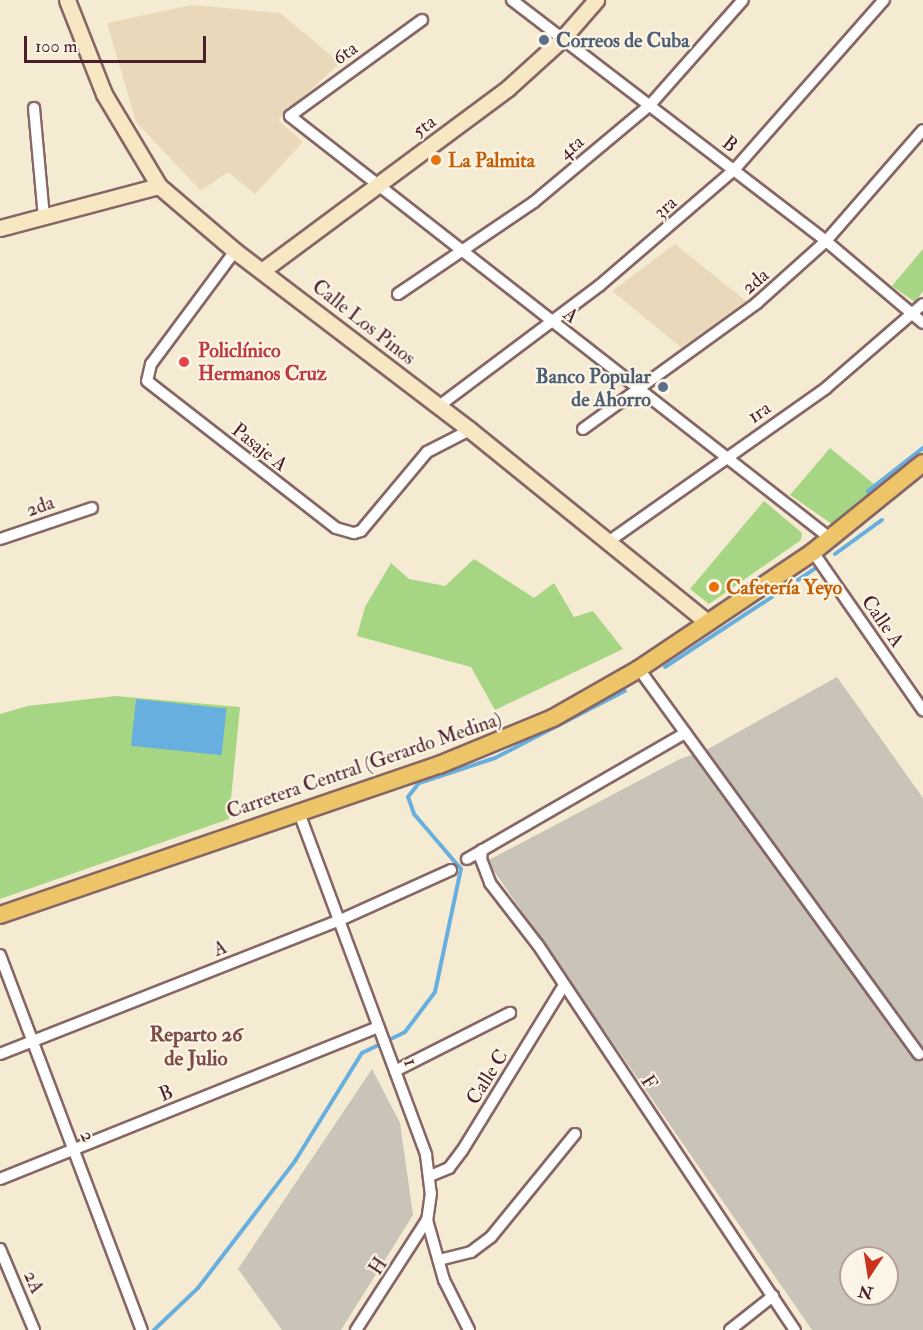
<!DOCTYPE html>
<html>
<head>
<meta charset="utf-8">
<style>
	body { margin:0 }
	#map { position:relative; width:923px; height:1330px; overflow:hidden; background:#f5ebd3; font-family:"IM FELL Double Pica",serif }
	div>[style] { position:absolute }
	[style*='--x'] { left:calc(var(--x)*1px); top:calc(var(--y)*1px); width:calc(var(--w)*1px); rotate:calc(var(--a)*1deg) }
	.built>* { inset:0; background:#e9d9ba }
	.industrial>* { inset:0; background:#c9c3b8 }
	.green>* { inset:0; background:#a6d583 }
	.water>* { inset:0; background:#67afde; transform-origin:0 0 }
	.stream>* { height:4px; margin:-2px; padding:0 2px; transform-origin:2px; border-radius:2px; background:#67afde }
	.roads { filter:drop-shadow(2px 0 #866666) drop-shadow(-2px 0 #866666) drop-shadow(0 2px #866666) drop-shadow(0 -2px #866666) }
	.street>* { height:10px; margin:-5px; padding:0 5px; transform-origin:5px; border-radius:5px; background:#fff }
	.secondary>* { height:15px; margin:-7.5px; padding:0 7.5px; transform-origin:7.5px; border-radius:7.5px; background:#f8e7c3 }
	.primary>* { height:16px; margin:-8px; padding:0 8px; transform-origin:8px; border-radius:8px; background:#eec469 }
	.dots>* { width:16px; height:16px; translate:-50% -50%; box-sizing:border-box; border:3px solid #fcf5e5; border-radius:50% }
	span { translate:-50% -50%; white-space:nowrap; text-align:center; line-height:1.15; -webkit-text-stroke:4.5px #fcf5e5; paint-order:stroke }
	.service-label { font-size:20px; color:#4e5e75; font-weight:700 }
	.left { translate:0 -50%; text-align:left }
	.right { translate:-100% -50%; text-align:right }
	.street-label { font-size:20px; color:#4a1f2b }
	.food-label { font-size:20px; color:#c56008; font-weight:700 }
	.health-label { font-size:20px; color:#be3a42; font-weight:700 }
	.neighbourhood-label { font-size:21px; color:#7d4c46; font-weight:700 }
	.north { position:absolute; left:839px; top:1246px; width:60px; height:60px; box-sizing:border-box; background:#fcf5e5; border:2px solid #b59f9b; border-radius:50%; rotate:192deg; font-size:16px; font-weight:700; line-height:24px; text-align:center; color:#4a1f2b }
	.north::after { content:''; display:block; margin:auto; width:21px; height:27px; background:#c8321e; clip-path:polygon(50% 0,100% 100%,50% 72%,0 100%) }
	.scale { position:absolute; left:24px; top:36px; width:182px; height:27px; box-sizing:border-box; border:3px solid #4a1f2b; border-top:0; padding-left:8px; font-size:18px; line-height:21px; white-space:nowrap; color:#4a1f2b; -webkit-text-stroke:4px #fcf5e5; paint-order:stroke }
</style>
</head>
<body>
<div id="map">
	<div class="built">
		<div style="clip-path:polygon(192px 5px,280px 13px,340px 63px,278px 120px,303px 142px,255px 194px,228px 172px,201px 191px,136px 122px,107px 23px)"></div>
		<div style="clip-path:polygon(675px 244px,746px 301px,682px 348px,612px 291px)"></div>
	</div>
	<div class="industrial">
		<div style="clip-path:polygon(evenodd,837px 677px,923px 798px,923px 1330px,812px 1330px,487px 861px,680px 759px,706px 750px,837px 677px,851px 1258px,887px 1258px,887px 1294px,851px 1294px,851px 1258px)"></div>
		<div style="clip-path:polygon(372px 1069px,400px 1123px,413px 1215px,341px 1330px,282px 1330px,238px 1269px)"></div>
	</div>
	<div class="green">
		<div style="clip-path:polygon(923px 249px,923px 291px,915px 302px,892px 286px)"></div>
		<div style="clip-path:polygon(830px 448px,880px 489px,832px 524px,790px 495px)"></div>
		<div style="clip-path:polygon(764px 501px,802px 533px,801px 540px,709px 604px,690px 589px)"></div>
		<div style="clip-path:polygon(474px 559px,534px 598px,554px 583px,574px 617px,593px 611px,623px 649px,495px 710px,471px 667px,357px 636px,365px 607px,391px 563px,409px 579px,445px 586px)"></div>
		<div style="clip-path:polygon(116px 696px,240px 707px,229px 819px,0 899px,0 714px,28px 706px)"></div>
	</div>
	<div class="water">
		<div style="left:136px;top:699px;width:91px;height:47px;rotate:6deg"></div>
	</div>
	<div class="stream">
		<div style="--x:868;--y:491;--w:70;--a:-38"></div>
		<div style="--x:835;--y:554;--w:58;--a:-35.9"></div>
		<div style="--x:798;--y:580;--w:22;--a:-34"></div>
		<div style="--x:665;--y:667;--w:128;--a:-33.2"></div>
		<div style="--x:154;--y:1330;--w:61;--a:-43.7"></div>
		<div style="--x:198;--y:1288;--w:160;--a:-52.6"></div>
		<div style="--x:295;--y:1161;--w:127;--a:-58.2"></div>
		<div style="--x:362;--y:1053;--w:48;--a:-26"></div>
		<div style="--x:405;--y:1032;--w:50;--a:-53.1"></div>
		<div style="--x:435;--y:992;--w:126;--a:-78.1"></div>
		<div style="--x:461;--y:869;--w:72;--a:-130.5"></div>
		<div style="--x:414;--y:814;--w:18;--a:-109"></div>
		<div style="--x:408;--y:797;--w:18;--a:-52"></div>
		<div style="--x:419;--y:783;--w:80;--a:-18.2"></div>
		<div style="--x:495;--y:758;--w:146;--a:-27.3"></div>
	</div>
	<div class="roads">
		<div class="street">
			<div style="--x:512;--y:0;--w:396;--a:37.5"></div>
			<div style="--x:826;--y:241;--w:127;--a:40.2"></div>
			<div style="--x:422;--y:20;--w:163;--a:144"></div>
			<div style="--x:290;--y:116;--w:687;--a:38.02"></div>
			<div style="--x:34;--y:108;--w:109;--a:84.8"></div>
			<div style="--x:235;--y:251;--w:141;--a:126.6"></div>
			<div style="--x:151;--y:364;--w:17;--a:103"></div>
			<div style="--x:147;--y:381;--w:239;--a:37.9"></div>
			<div style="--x:336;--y:528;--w:19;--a:16"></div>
			<div style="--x:354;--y:533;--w:7;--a:-16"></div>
			<div style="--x:361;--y:531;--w:103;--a:-50.1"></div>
			<div style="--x:427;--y:452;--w:48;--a:-27.1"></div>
			<div style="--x:398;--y:294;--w:164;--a:-34.1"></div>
			<div style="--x:534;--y:202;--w:151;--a:-39.9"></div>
			<div style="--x:650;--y:105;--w:140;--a:-48.5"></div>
			<div style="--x:439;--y:406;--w:200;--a:-36.9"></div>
			<div style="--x:599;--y:286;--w:178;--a:-40.7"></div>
			<div style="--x:734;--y:170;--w:227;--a:-48.6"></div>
			<div style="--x:583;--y:429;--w:215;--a:-35.9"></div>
			<div style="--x:757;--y:303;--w:93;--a:-41.9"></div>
			<div style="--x:826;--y:241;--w:147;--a:-48.9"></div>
			<div style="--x:0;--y:539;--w:97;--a:-18.6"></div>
			<div style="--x:608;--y:542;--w:267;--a:-35.2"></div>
			<div style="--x:826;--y:388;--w:128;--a:-40.9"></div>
			<div style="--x:813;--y:552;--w:193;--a:55.2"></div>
			<div style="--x:639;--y:669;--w:476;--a:54"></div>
			<div style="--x:298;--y:810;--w:368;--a:69.6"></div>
			<div style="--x:426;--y:1155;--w:38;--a:83"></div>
			<div style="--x:431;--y:1193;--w:27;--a:98"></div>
			<div style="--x:427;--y:1220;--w:62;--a:74.2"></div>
			<div style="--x:444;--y:1280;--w:56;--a:63.4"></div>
			<div style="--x:482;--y:850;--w:9;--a:96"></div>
			<div style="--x:481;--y:859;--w:26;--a:69"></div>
			<div style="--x:490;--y:883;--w:78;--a:52.3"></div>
			<div style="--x:538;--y:945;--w:463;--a:56.3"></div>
			<div style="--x:467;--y:859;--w:252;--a:-30"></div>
			<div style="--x:0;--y:955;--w:401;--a:69.3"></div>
			<div style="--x:0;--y:1054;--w:363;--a:-21.5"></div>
			<div style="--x:338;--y:921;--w:124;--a:-24.3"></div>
			<div style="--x:395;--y:1071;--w:129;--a:-26.8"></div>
			<div style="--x:430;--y:1176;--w:21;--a:-23"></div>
			<div style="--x:449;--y:1168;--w:21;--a:-53"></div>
			<div style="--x:462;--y:1151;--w:195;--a:-58.4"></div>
			<div style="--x:0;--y:1179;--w:408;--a:-21.9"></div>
			<div style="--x:0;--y:1249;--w:88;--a:67.2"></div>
			<div style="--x:439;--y:1260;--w:33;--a:-14"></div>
			<div style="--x:471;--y:1252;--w:25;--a:-37"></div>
			<div style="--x:491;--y:1237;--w:133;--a:-50.8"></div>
			<div style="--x:356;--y:1330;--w:131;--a:-57.2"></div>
			<div style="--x:730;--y:1330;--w:55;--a:-38.3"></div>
		</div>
		<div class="secondary">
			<div style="--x:67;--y:0;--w:101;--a:68.5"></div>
			<div style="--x:104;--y:94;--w:107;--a:59.1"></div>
			<div style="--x:159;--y:186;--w:100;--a:40.5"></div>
			<div style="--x:235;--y:251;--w:295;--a:37.3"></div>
			<div style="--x:470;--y:430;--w:305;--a:39"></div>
			<div style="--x:0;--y:228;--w:164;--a:-14.8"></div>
			<div style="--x:263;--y:270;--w:305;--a:-36.6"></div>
			<div style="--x:508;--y:88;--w:73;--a:-42.2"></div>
			<div style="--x:562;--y:39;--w:52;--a:-48.9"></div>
		</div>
		<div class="primary">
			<div style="--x:0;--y:915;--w:464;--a:-18.9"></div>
			<div style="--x:439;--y:765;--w:123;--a:-22.4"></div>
			<div style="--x:553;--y:718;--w:99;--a:-29.7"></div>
			<div style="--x:639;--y:669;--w:210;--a:-33.9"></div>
			<div style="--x:813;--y:552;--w:141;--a:-39"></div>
		</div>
	</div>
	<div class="dots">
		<div style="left:544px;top:40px;background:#5c6f8a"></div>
		<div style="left:436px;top:160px;background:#e8710a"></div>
		<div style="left:184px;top:362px;background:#e0444e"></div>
		<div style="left:663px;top:387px;background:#5c6f8a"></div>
		<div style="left:714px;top:587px;background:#e8710a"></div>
	</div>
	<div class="service-label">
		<span class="left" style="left:556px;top:40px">Correos de Cuba</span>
		<span class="right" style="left:651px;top:388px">Banco Popular<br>de Ahorro</span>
	</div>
	<div class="street-label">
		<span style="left:345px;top:53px;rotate:-36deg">6ta</span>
		<span style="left:424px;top:126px;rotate:-37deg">5ta</span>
		<span style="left:730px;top:144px;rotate:38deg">B</span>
		<span style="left:571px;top:147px;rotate:-40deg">4ta</span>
		<span style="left:665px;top:207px;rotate:-41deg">3ra</span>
		<span style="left:755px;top:281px;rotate:-40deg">2da</span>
		<span style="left:571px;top:315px;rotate:38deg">A</span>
		<span style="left:364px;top:322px;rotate:38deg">Calle Los Pinos</span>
		<span style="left:759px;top:412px;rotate:-34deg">1ra</span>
		<span style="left:260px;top:447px;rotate:38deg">Pasaje A</span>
		<span style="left:40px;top:506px;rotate:-19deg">2da</span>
		<span style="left:883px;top:621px;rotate:55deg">Calle A</span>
		<span style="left:364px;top:765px;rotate:-19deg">Carretera Central (Gerardo Medina)</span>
		<span style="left:220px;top:948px;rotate:-21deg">A</span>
		<span style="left:411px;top:1062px;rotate:69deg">1</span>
		<span style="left:487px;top:1077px;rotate:-58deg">Calle C</span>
		<span style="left:649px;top:1082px;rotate:57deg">F</span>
		<span style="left:166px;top:1093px;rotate:-22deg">B</span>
		<span style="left:88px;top:1136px;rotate:68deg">2</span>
		<span style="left:378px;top:1266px;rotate:-56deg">H</span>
		<span style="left:34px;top:1282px;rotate:67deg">2A</span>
	</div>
	<div class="food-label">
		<span class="left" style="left:448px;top:160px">La Palmita</span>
		<span class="left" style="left:726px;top:587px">Cafetería Yeyo</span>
	</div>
	<div class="health-label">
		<span class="left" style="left:198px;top:362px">Policlínico<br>Hermanos Cruz</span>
	</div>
	<div class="neighbourhood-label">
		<span style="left:196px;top:1047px">Reparto 26<br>de Julio</span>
	</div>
	<div class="north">N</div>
	<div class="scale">100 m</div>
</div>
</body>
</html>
